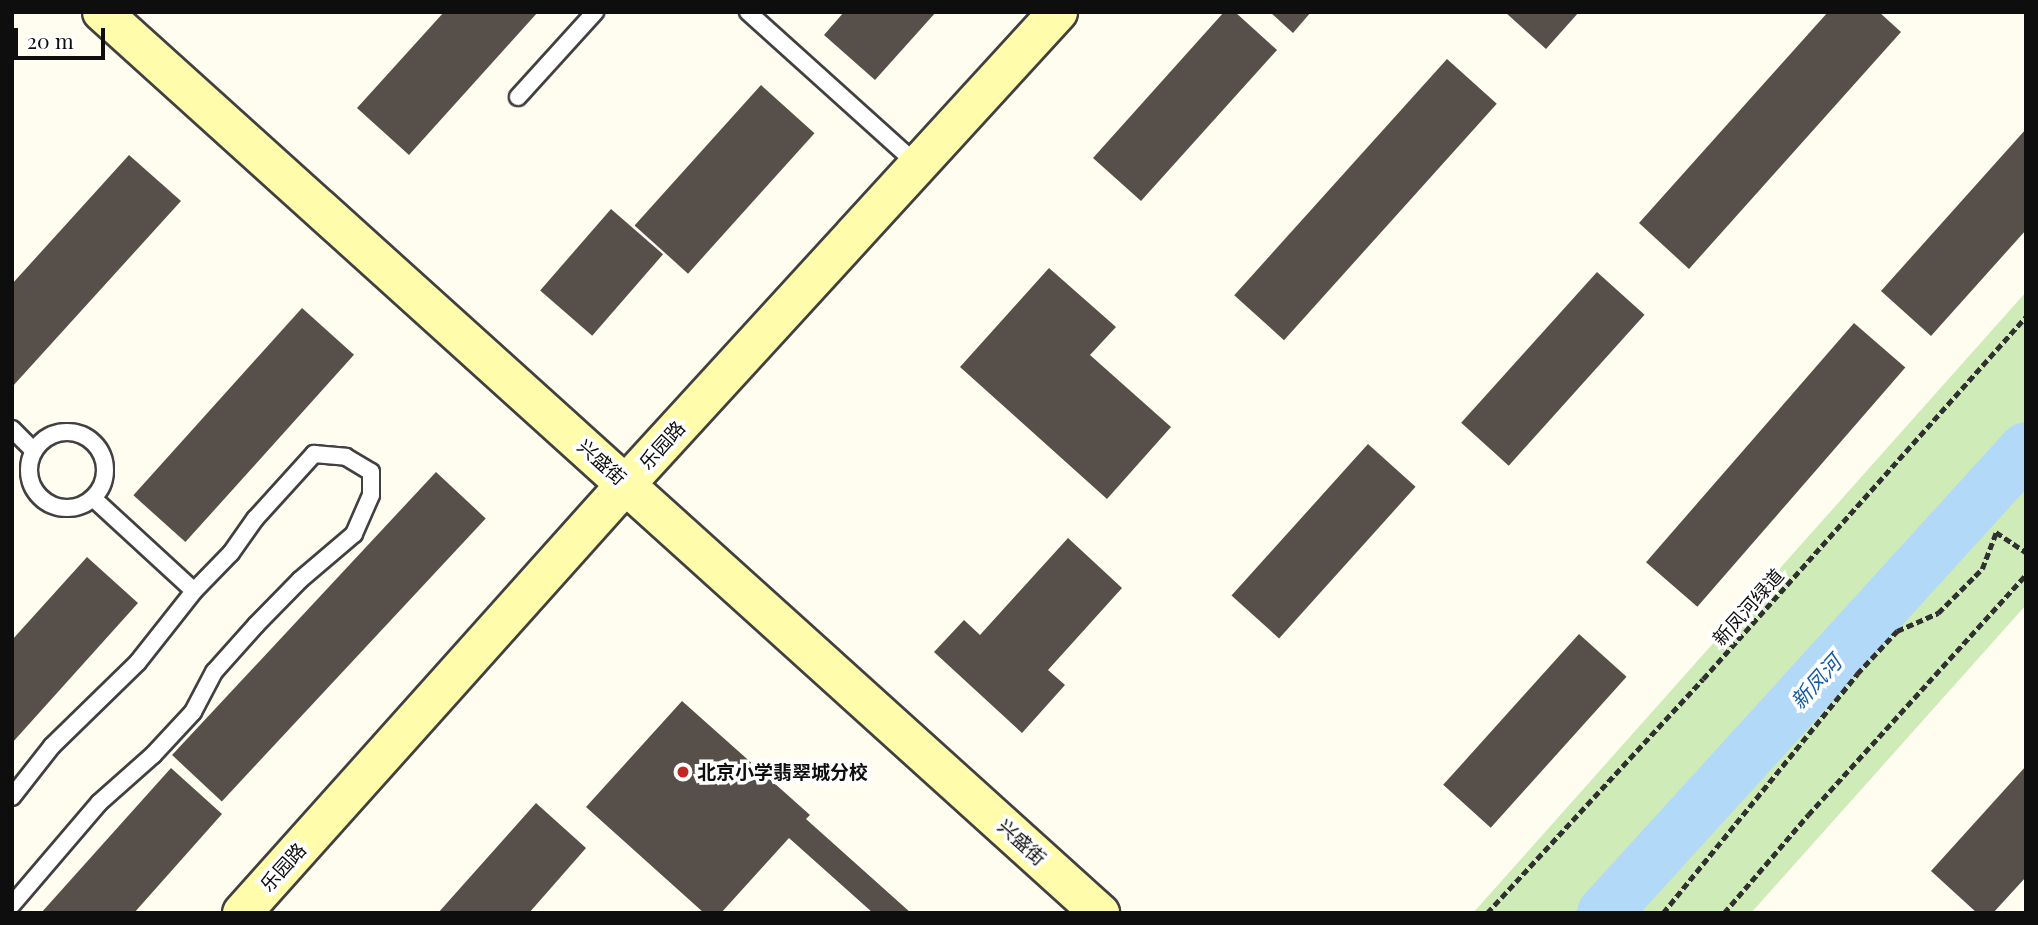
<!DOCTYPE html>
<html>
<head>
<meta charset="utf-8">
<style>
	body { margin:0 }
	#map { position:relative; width:2038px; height:925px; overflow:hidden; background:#fffdf0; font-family:"Playfair Display","Noto Sans SC",serif }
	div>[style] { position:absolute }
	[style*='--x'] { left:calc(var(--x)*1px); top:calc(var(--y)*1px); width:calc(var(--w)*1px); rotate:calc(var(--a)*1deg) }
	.green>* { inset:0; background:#ceebb8 }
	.river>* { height:54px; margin:-27px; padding:0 27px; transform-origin:27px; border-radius:27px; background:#b3d9f8 }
	.building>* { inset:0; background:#57504a; transform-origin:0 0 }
	.path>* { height:4.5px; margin-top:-2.25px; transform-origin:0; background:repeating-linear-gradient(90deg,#303030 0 7px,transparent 0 10.5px) }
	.roads { filter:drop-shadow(2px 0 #414141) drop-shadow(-2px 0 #414141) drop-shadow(0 2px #414141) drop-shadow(0 -2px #414141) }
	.lane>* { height:16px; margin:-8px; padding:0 8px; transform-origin:8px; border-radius:8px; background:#fff }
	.lane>.ring { margin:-8px; padding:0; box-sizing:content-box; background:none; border:16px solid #fff; border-radius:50% }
	.secondary>* { height:38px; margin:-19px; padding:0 19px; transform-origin:19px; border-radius:19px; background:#fffcab }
	.dots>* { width:19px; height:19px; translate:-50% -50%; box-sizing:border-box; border:4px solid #fff; border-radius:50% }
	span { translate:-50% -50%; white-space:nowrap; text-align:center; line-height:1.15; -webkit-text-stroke:7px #fff; paint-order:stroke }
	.street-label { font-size:19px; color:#0e0e0e }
	.poi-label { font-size:19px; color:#0e0e0e; font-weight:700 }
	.left { translate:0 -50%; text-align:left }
	.water-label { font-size:21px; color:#135aa4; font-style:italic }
	.frame { position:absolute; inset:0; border:14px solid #0e0e0e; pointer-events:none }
	.scale { position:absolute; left:14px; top:28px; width:91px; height:32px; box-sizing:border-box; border:4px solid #0e0e0e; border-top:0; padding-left:9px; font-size:21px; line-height:24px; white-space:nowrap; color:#0e0e0e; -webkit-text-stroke:5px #fff; paint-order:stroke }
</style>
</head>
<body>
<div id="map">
	<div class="green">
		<div style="clip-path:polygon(2026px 292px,2026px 605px,1751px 913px,1473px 913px)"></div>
	</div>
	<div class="river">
		<div style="--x:1604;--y:913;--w:627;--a:-47.71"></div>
	</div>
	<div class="building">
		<div style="clip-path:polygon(444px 12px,538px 12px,409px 155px,357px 108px)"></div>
		<div style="clip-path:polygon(844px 12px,936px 12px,875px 80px,824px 35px)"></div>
		<div style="clip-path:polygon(1224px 12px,1235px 12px,1277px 50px,1141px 201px,1093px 158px)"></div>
		<div style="clip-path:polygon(1270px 12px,1311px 12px,1293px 33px)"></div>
		<div style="clip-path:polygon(1505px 12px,1579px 12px,1546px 49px)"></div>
		<div style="clip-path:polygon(1828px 12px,1879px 12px,1901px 32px,1689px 269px,1639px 223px)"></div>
		<div style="left:1447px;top:59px;width:67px;height:318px;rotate:42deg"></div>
		<div style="left:761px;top:85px;width:72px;height:189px;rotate:42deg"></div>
		<div style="clip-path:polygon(2026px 129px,2026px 230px,1931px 336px,1881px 291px)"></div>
		<div style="clip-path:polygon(129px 155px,181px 201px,12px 387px,12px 284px)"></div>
		<div style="left:611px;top:209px;width:69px;height:108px;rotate:41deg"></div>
		<div style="clip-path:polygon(1049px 268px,1116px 327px,1090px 355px,1171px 427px,1107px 499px,960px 367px)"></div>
		<div style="left:1597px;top:272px;width:64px;height:203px;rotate:42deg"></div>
		<div style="left:302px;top:308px;width:70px;height:252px;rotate:42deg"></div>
		<div style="left:1854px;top:323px;width:68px;height:317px;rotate:41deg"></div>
		<div style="left:1368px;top:444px;width:64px;height:204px;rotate:42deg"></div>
		<div style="left:436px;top:472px;width:68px;height:387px;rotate:43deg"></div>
		<div style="clip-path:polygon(1068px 538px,1122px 588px,1048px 670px,1065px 685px,1022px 733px,934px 652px,964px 620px,980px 635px)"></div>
		<div style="clip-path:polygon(87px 557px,138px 603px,12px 743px,12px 640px)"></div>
		<div style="left:1579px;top:634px;width:64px;height:203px;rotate:42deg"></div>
		<div style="clip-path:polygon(682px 701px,810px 815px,806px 819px,911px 913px,873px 913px,789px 838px,721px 913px,704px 913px,586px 807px)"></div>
		<div style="clip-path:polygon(2026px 766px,2026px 877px,1993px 913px,1977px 913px,1931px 871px)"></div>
		<div style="clip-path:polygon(171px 768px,222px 814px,134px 913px,41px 913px)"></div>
		<div style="clip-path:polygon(536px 803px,586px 848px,529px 913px,438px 913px)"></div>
	</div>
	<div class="path">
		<div style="--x:1487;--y:913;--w:318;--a:-47.3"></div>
		<div style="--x:1703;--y:679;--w:485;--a:-48.3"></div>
		<div style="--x:1663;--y:913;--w:308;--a:-50.9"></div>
		<div style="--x:1857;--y:674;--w:59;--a:-47.1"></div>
		<div style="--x:1897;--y:631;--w:45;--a:-23.7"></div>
		<div style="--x:1938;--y:613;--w:62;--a:-45"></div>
		<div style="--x:1982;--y:569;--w:40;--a:-69"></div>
		<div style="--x:1996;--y:532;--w:36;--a:34"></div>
		<div style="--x:1724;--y:913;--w:129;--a:-49.4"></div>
		<div style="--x:1808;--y:815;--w:324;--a:-47.8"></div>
	</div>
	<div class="roads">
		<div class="lane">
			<div style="--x:748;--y:12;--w:229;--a:42"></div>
			<div style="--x:518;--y:97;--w:115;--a:-47.8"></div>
			<div style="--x:12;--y:429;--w:31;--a:45"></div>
			<div class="ring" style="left:29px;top:432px;width:60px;height:60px"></div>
			<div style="--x:93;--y:498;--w:137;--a:42.6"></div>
			<div style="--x:12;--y:797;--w:65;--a:-51.9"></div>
			<div style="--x:52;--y:746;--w:120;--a:-44.3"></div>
			<div style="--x:138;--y:662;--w:90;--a:-51.7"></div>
			<div style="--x:194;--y:591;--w:53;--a:-45.8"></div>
			<div style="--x:231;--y:553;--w:42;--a:-54.8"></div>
			<div style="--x:255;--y:519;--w:88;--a:-47.8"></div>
			<div style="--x:314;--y:454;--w:32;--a:5"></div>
			<div style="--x:346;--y:457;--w:29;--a:31"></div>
			<div style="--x:371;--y:472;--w:23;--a:90"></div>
			<div style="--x:371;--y:495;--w:43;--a:113.6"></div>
			<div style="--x:354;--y:534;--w:71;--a:139.6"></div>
			<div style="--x:300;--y:580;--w:63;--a:134.4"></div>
			<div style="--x:256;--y:625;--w:63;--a:131.8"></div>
			<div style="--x:214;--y:672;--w:45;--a:117.7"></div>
			<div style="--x:193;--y:712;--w:59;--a:132.9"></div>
			<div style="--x:153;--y:755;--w:72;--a:138.4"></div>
			<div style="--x:99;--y:803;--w:134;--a:130.5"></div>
		</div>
		<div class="secondary">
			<div style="--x:102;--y:12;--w:1345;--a:42.08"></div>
			<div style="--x:242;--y:913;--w:576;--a:-48.17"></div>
			<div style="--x:626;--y:484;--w:640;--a:-47.53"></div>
		</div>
	</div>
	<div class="dots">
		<div style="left:683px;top:772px;background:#c32722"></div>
	</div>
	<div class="street-label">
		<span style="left:662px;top:445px;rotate:-48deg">乐园路</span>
		<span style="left:602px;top:462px;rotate:42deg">兴盛街</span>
		<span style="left:1748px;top:607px;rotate:-48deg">新凤河绿道</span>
		<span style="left:1022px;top:842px;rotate:42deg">兴盛街</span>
		<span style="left:283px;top:867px;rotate:-48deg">乐园路</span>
	</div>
	<div class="poi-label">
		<span class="left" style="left:697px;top:772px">北京小学翡翠城分校</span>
	</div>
	<div class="water-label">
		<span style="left:1815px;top:681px;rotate:-48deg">新凤河</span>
	</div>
	<div class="frame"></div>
	<div class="scale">20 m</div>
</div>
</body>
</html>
